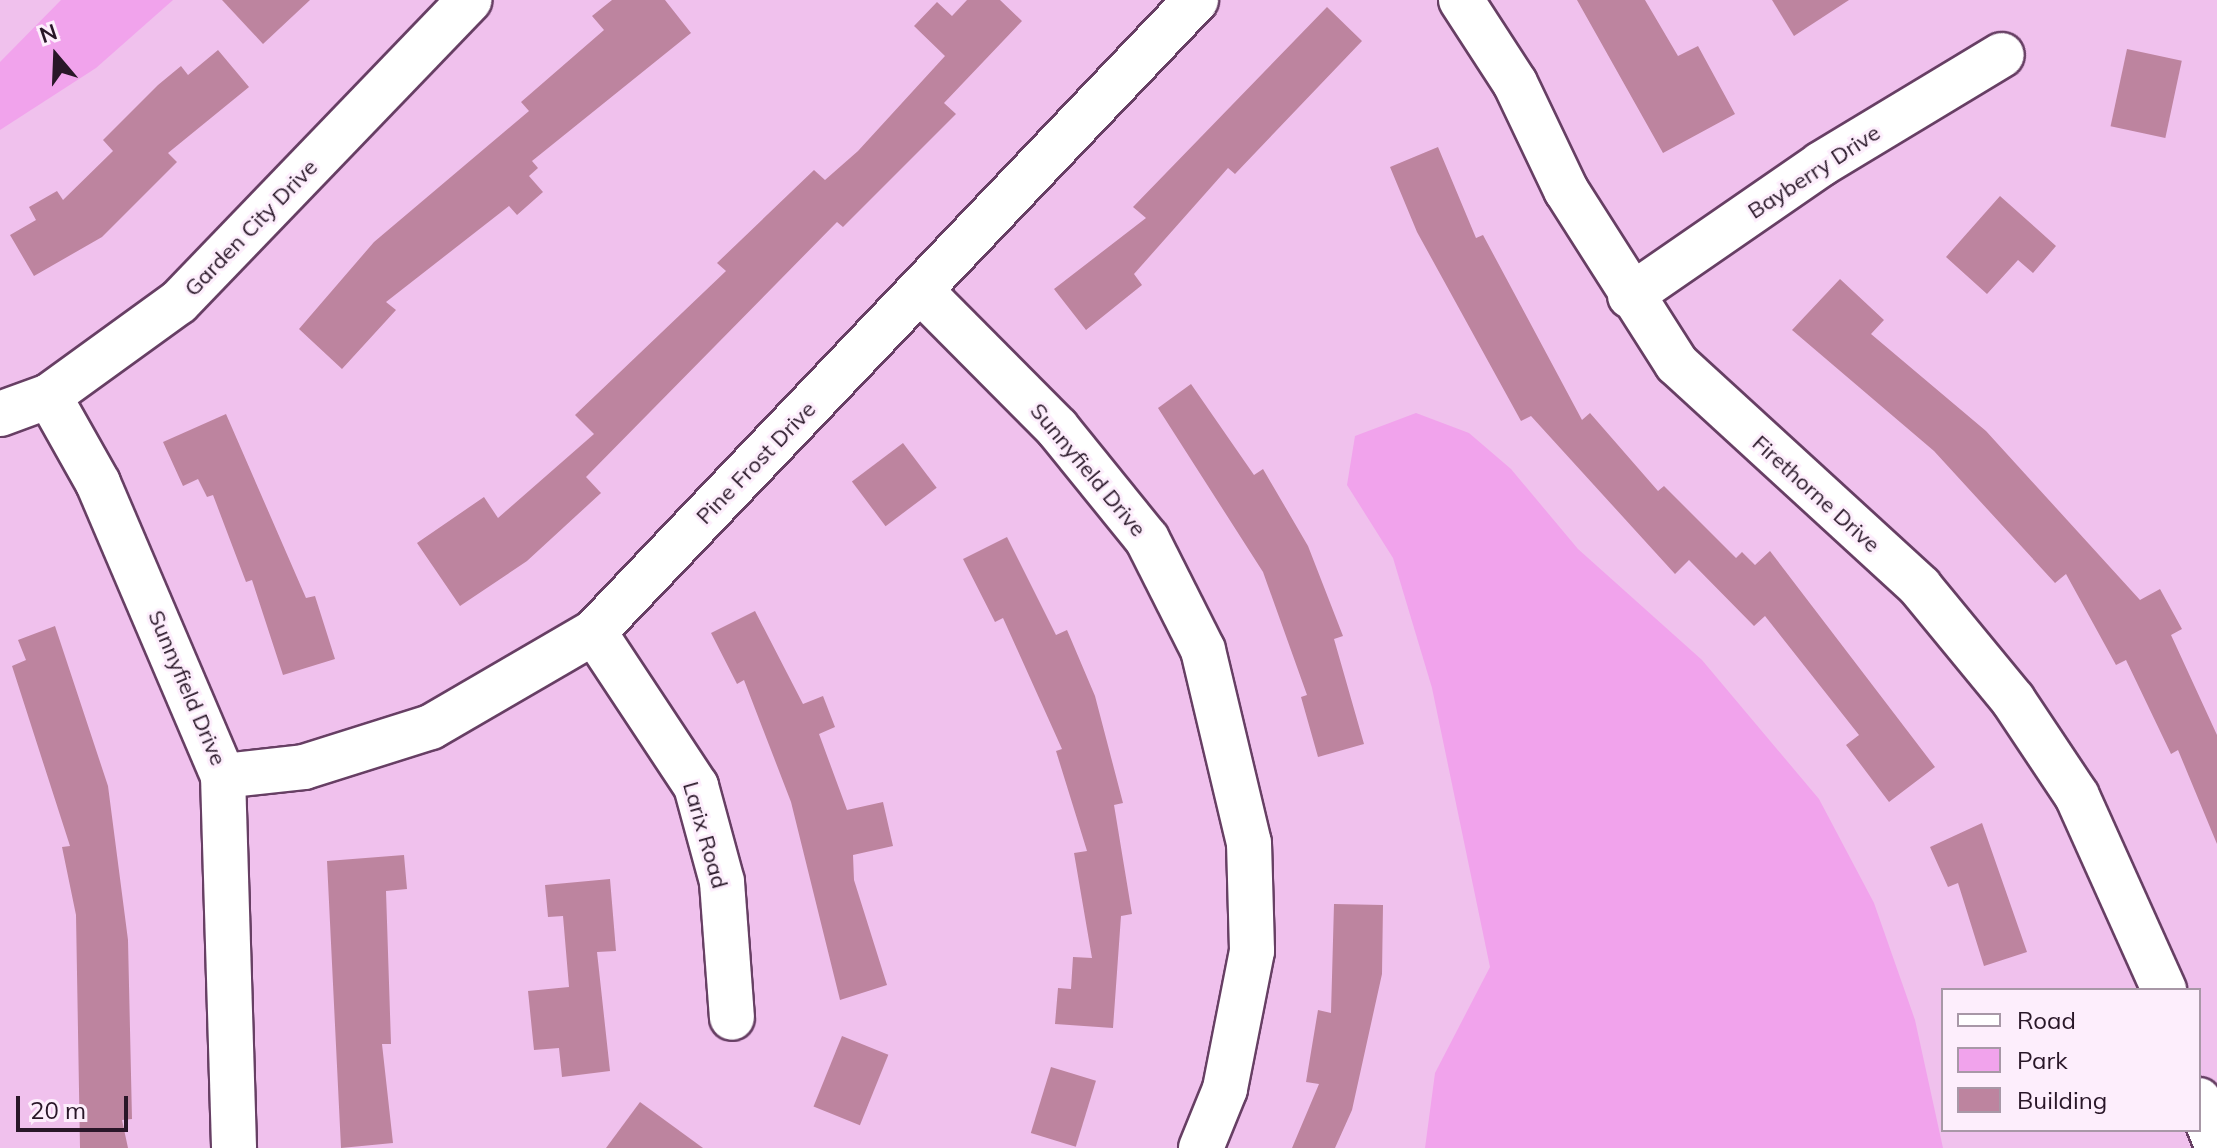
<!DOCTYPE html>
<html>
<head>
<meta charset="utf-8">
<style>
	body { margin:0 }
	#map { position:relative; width:2217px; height:1148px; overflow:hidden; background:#f0c1ed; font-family:Mulish,sans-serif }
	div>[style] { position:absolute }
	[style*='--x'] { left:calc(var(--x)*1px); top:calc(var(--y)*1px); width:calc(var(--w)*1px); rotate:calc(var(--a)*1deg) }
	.green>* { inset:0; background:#f1a3ec }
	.building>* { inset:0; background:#bd849f; transform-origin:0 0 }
	.roads { filter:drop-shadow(2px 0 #673f64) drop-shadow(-2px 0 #673f64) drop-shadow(0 2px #673f64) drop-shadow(0 -2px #673f64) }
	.minor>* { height:44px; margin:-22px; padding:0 22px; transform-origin:22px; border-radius:22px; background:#fff }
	span { translate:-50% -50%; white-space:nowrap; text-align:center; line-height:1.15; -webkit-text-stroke:6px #fdeefc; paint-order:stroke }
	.street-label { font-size:22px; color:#291728 }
	.legend { position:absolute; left:1941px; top:988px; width:260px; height:144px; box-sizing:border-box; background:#fdeefc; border:2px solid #a898a7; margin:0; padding:10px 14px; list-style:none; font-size:24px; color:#291728 }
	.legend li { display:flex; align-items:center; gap:16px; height:40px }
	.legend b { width:40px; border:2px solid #a898a7 }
	.north { position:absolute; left:16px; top:16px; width:80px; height:80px; -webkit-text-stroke:6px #fdeefc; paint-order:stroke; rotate:341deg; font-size:22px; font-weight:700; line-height:32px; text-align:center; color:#291728 }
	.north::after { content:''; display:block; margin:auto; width:28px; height:36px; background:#291728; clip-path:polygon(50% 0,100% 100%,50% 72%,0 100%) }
	.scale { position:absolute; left:16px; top:1096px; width:112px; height:36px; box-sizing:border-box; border:4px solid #291728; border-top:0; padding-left:10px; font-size:24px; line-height:28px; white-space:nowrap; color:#291728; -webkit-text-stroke:6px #fdeefc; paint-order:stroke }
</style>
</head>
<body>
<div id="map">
	<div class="green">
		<div style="clip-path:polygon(61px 0,173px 0,96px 68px,0 130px,0 62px)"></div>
		<div style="clip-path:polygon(1416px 413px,1469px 433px,1511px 469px,1578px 549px,1702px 660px,1819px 799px,1874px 903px,1915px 1020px,1943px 1148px,1425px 1148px,1435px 1073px,1490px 967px,1432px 688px,1393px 558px,1347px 485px,1355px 436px)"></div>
	</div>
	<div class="building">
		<div style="clip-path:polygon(222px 0,310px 0,263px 44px)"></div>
		<div style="clip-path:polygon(612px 0,665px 0,691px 33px,532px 161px,538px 168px,529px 176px,543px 192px,517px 215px,509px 206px,386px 302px,396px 310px,342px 369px,299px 329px,374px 242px,529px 111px,521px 102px,604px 30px,592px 16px)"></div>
		<div style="clip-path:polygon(967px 0,1000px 0,1022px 21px,944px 103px,956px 114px,843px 227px,837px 222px,586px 477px,601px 493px,527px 561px,460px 606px,417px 543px,484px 497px,498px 518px,594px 434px,575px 415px,726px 271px,717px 263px,814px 170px,825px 180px,858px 151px,945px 56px,914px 26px,937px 2px,952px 16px)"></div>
		<div style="clip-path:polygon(1577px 0,1645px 0,1678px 56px,1698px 46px,1735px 114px,1663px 153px)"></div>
		<div style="clip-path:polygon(1772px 0,1849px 0,1794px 36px)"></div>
		<div style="clip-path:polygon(1327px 7px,1362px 41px,1235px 174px,1228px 168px,1134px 274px,1142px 285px,1086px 330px,1054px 289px,1146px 218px,1133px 207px)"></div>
		<div style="left:2127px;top:49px;width:56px;height:79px;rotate:12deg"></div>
		<div style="clip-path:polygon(218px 50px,249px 87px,168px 153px,177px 162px,102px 237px,34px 276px,10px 235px,36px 220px,29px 207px,57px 191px,63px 200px,113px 151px,103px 140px,158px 85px,181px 66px,188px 75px)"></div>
		<div style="clip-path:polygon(1438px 147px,1476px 238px,1483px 235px,1582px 420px,1590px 413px,1658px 491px,1664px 486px,1736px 558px,1742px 552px,1755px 565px,1770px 551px,1935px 767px,1889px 802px,1846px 745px,1859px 735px,1765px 616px,1754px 626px,1689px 560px,1675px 574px,1531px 416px,1521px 421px,1417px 232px,1390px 167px)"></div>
		<div style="clip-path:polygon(2000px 196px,2056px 246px,2033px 273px,2018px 260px,1987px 294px,1946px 257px)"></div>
		<div style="clip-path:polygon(1840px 279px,1884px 320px,1871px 334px,1986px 431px,2140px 600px,2160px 589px,2182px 629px,2171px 635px,2217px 735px,2217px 844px,2178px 750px,2171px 754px,2126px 660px,2116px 665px,2066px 574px,2055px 583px,1934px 451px,1792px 330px)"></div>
		<div style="clip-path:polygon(1191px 384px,1254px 475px,1263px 469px,1308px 546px,1343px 636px,1334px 639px,1364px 744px,1318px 757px,1301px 697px,1307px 695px,1263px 572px,1158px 408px)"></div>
		<div style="clip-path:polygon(226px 414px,306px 598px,315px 596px,335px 659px,283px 675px,252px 580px,246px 582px,213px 495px,207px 497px,198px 479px,183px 486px,163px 442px)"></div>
		<div style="left:903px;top:443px;width:56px;height:64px;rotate:53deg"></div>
		<div style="clip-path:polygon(1007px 537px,1056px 635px,1067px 630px,1095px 696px,1123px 803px,1114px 805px,1132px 914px,1121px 916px,1113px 1028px,1055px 1024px,1058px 988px,1071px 989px,1073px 957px,1092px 958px,1074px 853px,1087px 851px,1056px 751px,1062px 749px,1003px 618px,995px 622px,963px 559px)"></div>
		<div style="clip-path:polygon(755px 611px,803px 704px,823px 696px,835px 727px,819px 734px,847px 810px,883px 802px,893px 846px,853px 855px,854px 880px,887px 985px,840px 1000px,791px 802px,744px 680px,737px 684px,711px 633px)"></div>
		<div style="clip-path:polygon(55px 626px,108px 786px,128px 940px,132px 1119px,122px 1120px,128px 1148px,80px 1148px,76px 915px,62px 847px,70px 846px,12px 666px,26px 660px,18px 640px)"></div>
		<div style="clip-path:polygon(1982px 823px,2027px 952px,1984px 966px,1958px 883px,1948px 887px,1930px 847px)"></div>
		<div style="clip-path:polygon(404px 855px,407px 889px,386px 891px,391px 1044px,382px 1044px,393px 1143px,341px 1148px,327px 861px)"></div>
		<div style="clip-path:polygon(610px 879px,616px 951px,597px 952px,610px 1071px,562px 1077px,559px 1048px,534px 1050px,528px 991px,569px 987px,563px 916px,548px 917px,545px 885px)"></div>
		<div style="clip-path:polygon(1334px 904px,1383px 905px,1382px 974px,1352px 1110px,1335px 1148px,1292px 1148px,1319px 1084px,1306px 1082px,1318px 1010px,1331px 1013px)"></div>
		<div style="left:842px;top:1036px;width:50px;height:76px;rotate:22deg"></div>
		<div style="left:1051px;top:1067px;width:47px;height:69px;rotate:17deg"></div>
		<div style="clip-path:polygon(640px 1102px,703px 1148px,606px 1148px)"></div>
	</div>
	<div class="roads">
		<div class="minor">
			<div style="--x:1461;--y:0;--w:99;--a:57"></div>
			<div style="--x:1515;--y:83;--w:119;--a:64.5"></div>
			<div style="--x:1566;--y:190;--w:206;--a:57.5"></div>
			<div style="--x:1677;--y:364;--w:330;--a:42.5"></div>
			<div style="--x:1920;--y:587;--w:146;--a:50.5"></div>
			<div style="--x:2013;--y:700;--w:115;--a:56.3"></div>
			<div style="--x:2077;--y:796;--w:213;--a:65.8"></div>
			<div style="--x:921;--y:291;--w:193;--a:45.2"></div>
			<div style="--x:1057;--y:428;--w:143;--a:51"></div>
			<div style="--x:1147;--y:539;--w:124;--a:63.2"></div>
			<div style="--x:1203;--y:650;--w:198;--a:76.6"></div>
			<div style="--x:1249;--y:843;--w:108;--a:88.4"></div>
			<div style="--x:1252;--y:951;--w:141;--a:101.1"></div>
			<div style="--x:1225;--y:1089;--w:64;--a:112.1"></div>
			<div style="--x:1630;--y:296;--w:232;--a:-34.6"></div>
			<div style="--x:1821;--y:164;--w:211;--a:-31.1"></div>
			<div style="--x:49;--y:396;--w:100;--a:60.6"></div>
			<div style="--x:98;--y:483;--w:319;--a:66.9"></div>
			<div style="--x:223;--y:776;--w:372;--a:88.3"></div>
			<div style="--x:0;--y:414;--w:52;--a:-20.2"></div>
			<div style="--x:49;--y:396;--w:160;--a:-35.9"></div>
			<div style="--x:179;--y:302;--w:419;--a:-46.1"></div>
			<div style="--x:594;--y:632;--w:185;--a:56.5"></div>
			<div style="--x:696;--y:786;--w:99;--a:74.8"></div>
			<div style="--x:722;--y:882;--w:136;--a:85.8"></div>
			<div style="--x:223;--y:776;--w:81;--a:-6.3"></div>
			<div style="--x:304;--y:767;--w:133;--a:-17.5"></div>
			<div style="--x:431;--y:727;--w:189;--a:-30.2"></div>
			<div style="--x:594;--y:632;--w:873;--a:-46.39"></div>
			<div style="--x:2199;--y:1100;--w:49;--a:68.6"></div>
		</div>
	</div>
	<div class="street-label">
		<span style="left:1814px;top:172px;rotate:-33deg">Bayberry Drive</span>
		<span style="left:251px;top:228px;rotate:-46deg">Garden City Drive</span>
		<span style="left:756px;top:463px;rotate:-46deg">Pine Frost Drive</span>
		<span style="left:1088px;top:470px;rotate:50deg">Sunnyfield Drive</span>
		<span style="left:1816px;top:494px;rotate:42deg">Firethorne Drive</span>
		<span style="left:187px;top:688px;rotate:67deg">Sunnyfield Drive</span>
		<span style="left:705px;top:835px;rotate:74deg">Larix Road</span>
	</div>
	<ul class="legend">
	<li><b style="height:10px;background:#fff"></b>Road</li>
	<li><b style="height:22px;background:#f1a3ec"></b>Park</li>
	<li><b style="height:22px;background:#bd849f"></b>Building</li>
	</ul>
	<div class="north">N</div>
	<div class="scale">20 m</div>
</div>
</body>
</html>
